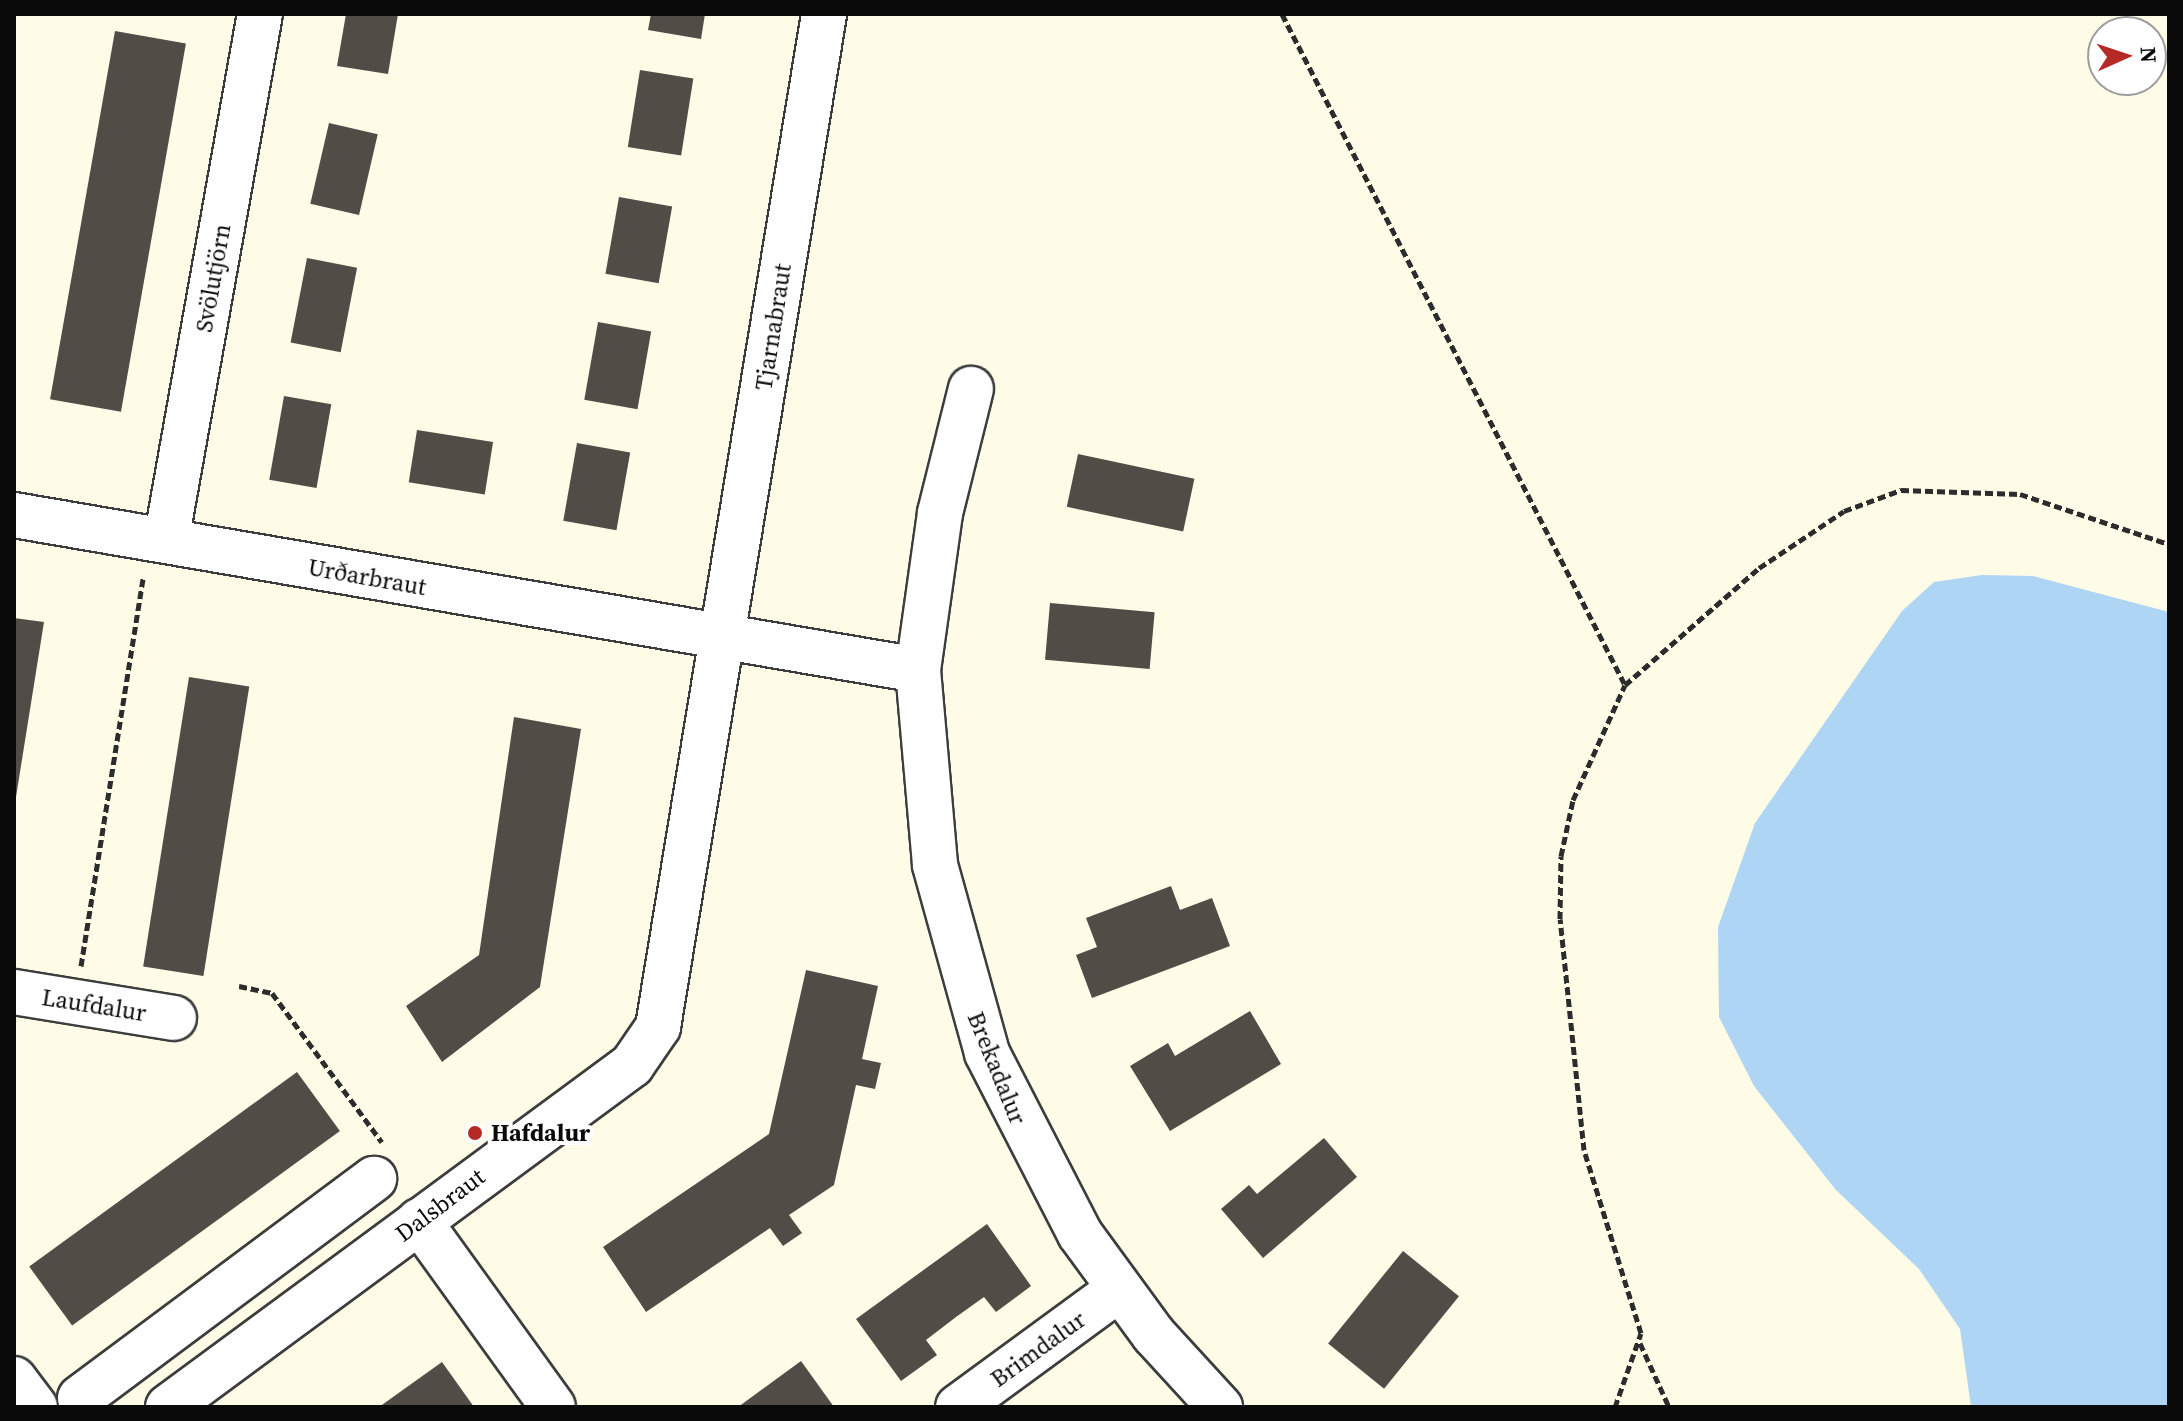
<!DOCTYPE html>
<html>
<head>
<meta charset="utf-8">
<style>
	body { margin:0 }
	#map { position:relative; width:2183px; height:1421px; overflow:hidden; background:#fefbe7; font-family:"Source Serif 4",serif }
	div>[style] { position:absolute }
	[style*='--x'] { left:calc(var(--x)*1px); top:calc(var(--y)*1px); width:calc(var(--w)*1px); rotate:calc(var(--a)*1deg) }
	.water>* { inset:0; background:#aed6f4 }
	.building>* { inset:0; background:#524c47; transform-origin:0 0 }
	.path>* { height:5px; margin-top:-2.5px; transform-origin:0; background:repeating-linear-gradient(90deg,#2c2c2c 0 8px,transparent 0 12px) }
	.roads { filter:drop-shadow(2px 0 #3d3d3d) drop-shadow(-2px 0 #3d3d3d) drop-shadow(0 2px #3d3d3d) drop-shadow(0 -2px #3d3d3d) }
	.minor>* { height:44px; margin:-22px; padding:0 22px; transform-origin:22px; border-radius:22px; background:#fff }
	.dots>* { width:22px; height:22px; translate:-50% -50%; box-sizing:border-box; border:4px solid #fff; border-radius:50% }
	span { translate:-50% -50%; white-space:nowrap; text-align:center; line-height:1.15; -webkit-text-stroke:8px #fff; paint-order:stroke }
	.street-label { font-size:24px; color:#0a0a0a }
	.poi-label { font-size:24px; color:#0a0a0a; font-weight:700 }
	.left { translate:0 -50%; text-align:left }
	.frame { position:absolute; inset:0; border:16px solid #0a0a0a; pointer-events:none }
	.north { position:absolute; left:2087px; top:16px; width:80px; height:80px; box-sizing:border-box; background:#fff; border:2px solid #9d9d9d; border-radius:50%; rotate:87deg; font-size:22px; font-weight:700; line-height:32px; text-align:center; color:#0a0a0a }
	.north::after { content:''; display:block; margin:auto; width:28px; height:36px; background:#b52927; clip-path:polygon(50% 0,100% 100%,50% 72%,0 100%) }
</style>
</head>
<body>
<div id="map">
	<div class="water">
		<div style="clip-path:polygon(1982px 575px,2033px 576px,2169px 612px,2169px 1407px,1971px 1407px,1960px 1329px,1919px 1269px,1836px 1190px,1754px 1086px,1719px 1017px,1718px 927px,1755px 823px,1902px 611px,1934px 582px)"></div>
	</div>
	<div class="building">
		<div style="clip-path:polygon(346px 14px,398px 14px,388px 74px,337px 66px)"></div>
		<div style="clip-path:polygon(651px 14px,705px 14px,701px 39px,648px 30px)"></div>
		<div style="left:115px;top:31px;width:72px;height:374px;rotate:10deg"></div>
		<div style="left:640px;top:70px;width:54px;height:78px;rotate:9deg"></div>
		<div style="left:329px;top:123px;width:50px;height:83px;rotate:13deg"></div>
		<div style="left:619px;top:197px;width:54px;height:78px;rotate:10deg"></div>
		<div style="left:307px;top:258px;width:51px;height:86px;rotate:11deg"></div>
		<div style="left:598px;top:322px;width:54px;height:79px;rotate:10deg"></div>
		<div style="left:284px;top:396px;width:48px;height:85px;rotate:10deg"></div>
		<div style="left:417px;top:430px;width:77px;height:53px;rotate:9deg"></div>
		<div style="left:577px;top:443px;width:54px;height:79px;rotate:10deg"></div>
		<div style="left:1078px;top:454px;width:119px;height:54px;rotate:12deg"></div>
		<div style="left:1050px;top:603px;width:105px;height:57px;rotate:5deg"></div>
		<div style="clip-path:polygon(14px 618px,44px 622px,16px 797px,14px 796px)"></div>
		<div style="left:189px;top:677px;width:61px;height:293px;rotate:9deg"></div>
		<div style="clip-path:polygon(514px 717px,581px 729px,540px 987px,442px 1062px,406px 1006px,479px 955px)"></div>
		<div style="clip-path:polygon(1171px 886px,1180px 910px,1212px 898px,1230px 946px,1092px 998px,1076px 955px,1097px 947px,1086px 918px)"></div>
		<div style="clip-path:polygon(806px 970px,878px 986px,862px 1059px,881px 1063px,875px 1089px,856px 1085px,834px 1185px,789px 1215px,802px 1233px,783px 1246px,770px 1228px,646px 1312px,603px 1247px,769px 1134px)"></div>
		<div style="clip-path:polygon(1250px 1011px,1281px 1064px,1170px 1131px,1130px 1066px,1168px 1043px,1175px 1056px)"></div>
		<div style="left:297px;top:1072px;width:73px;height:331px;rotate:54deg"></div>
		<div style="clip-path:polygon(1324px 1138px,1357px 1177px,1263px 1258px,1221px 1209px,1249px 1185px,1257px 1194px)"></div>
		<div style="clip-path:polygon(987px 1224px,1031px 1286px,996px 1312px,984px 1297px,956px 1317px,926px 1340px,937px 1355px,901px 1381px,856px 1319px)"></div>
		<div style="left:1403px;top:1251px;width:72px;height:119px;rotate:39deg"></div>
		<div style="clip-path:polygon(801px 1361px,834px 1407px,738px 1407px)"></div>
		<div style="clip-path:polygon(442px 1362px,474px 1407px,379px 1407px)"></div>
	</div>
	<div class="path">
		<div style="--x:1282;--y:14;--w:754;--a:62.92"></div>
		<div style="--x:81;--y:966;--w:394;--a:-80.9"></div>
		<div style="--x:239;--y:986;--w:34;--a:12"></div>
		<div style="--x:272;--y:993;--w:185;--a:53.6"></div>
		<div style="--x:1640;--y:1343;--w:70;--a:65.6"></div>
		<div style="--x:1615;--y:1407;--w:78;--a:-70.6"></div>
		<div style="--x:1641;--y:1333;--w:192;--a:-107.3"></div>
		<div style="--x:1584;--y:1150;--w:232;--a:-95.9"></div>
		<div style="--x:1560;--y:919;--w:63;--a:-89.1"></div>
		<div style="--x:1561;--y:856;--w:57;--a:-77.9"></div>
		<div style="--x:1573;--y:800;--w:126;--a:-65.7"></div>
		<div style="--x:1625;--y:685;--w:178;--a:-41.1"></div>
		<div style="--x:1759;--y:568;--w:102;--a:-33.8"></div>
		<div style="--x:1844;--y:511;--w:61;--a:-20.2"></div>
		<div style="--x:1901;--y:490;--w:119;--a:1.9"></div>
		<div style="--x:2020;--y:494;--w:157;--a:18.6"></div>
	</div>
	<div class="roads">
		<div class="minor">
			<div style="--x:14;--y:515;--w:917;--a:9.73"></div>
			<div style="--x:918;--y:670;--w:196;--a:85"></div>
			<div style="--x:935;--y:865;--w:195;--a:74.5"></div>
			<div style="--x:987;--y:1053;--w:203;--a:62.8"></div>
			<div style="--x:1080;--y:1234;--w:125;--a:53.8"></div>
			<div style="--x:1154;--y:1335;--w:98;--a:47.5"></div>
			<div style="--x:166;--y:541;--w:535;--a:-79.89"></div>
			<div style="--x:918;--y:670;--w:159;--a:-82"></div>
			<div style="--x:940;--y:513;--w:128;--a:-76"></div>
			<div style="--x:14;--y:992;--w:162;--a:9.2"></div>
			<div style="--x:419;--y:1221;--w:229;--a:54.2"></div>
			<div style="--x:14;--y:1379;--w:35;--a:53"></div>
			<div style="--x:80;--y:1398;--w:367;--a:-36.7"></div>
			<div style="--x:168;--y:1407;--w:576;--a:-36.39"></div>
			<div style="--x:632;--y:1065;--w:46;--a:-55.6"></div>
			<div style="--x:658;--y:1027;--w:1027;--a:-80.69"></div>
			<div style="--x:958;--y:1407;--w:198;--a:-36.2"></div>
		</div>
	</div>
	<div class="dots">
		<div style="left:475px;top:1133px;background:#b52927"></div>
	</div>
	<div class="street-label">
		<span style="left:213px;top:278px;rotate:-80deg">Svölutjörn</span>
		<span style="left:773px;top:327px;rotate:-81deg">Tjarnabraut</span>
		<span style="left:367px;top:577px;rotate:10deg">Urðarbraut</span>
		<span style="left:94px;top:1005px;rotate:9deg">Laufdalur</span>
		<span style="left:997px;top:1068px;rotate:68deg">Brekadalur</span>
		<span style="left:440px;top:1205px;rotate:-37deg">Dalsbraut</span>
		<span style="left:1038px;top:1349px;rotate:-36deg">Brimdalur</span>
	</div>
	<div class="poi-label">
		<span class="left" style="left:491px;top:1133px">Hafdalur</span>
	</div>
	<div class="frame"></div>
	<div class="north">N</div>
</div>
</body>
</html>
